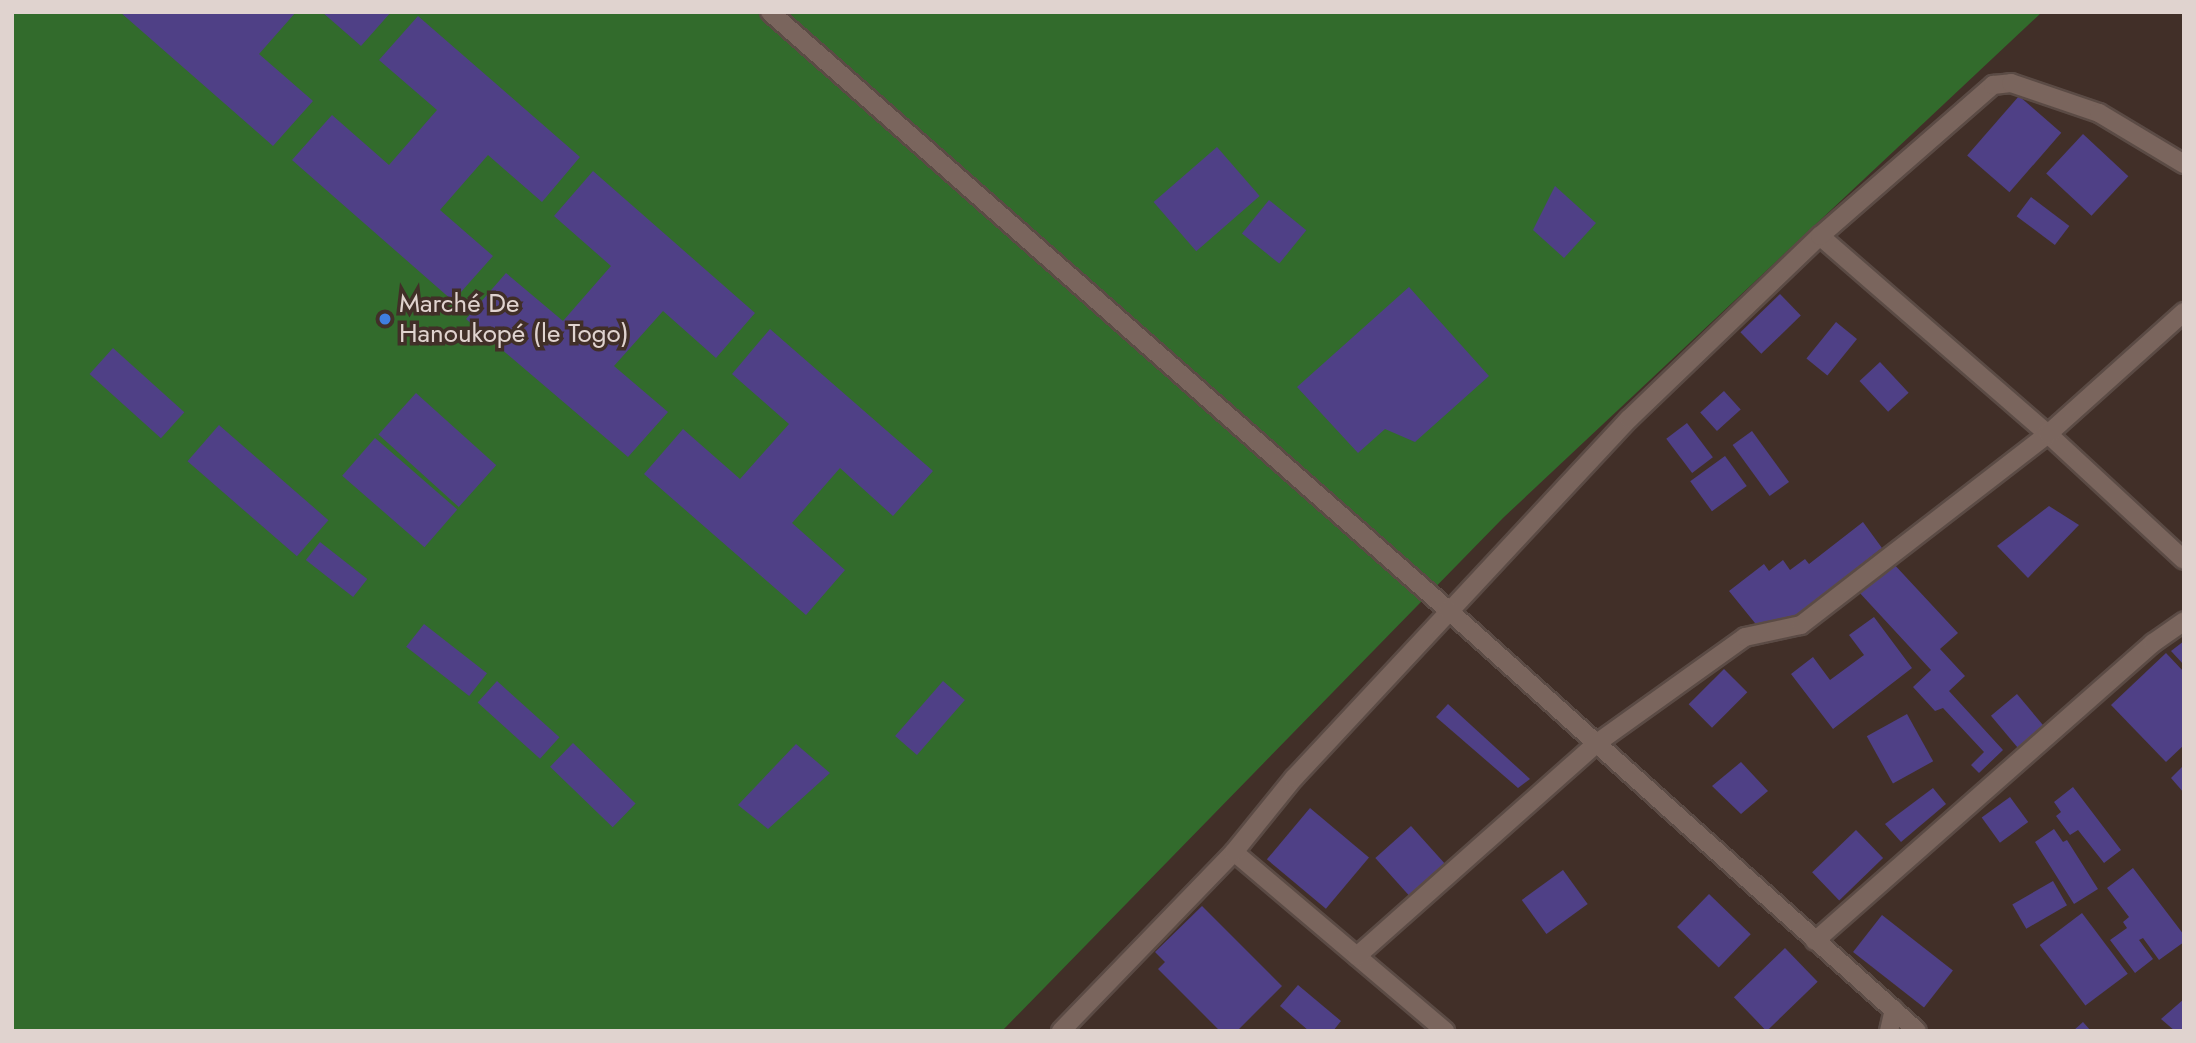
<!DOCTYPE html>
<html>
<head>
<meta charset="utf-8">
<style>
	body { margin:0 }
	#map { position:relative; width:2196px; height:1043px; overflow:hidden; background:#412f28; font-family:Jost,sans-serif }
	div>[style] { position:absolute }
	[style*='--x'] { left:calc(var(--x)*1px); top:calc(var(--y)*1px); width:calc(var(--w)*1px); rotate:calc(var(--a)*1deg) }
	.green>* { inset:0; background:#326b2c }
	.building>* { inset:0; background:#4f4086; transform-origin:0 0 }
	.roads { filter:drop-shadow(2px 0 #5b4b45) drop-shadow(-2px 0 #5b4b45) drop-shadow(0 2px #5b4b45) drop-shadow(0 -2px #5b4b45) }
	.service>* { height:18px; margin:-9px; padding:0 9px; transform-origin:9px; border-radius:9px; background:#7a655d }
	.minor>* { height:18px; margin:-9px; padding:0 9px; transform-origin:9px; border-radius:9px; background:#7a655d }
	.tertiary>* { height:18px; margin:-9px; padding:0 9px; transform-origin:9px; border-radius:9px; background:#7a655d }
	.dots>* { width:19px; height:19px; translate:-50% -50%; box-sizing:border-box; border:4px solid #412f28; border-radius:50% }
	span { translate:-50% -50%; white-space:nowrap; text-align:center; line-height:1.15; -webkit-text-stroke:7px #412f28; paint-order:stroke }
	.poi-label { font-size:26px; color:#e0d3cf }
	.left { translate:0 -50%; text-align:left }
	.frame { position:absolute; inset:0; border:14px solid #e0d3cf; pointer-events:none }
</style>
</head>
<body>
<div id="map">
	<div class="green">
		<div style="clip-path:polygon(12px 12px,2042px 12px,1503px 518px,1002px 1031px,12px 1031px)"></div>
	</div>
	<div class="building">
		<div style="clip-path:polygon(120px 12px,296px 12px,259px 54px,313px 101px,273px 146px)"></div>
		<div style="clip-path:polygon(322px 12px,391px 12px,361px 46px)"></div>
		<div style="clip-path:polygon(418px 16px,580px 157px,542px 202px,488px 155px,440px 210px,493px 256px,453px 301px,292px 160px,332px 115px,389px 165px,437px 110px,379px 60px)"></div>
		<div style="left:2019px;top:96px;width:56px;height:79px;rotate:41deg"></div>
		<div style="left:2083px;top:134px;width:62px;height:54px;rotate:43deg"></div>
		<div style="left:1217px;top:147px;width:65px;height:84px;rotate:49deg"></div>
		<div style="clip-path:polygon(593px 171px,755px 313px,716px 358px,663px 311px,614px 366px,668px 412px,628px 457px,466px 319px,506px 273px,563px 321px,611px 266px,554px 216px)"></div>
		<div style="clip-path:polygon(1555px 186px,1596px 223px,1564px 258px,1533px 230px)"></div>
		<div style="left:2031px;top:197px;width:48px;height:24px;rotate:37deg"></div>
		<div style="left:1269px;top:200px;width:48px;height:43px;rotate:39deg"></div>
		<div style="clip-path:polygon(1409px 287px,1489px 376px,1415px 442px,1385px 429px,1358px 453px,1297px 387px)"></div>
		<div style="left:1780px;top:294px;width:30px;height:55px;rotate:46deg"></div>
		<div style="left:1836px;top:322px;width:27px;height:47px;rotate:39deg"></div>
		<div style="clip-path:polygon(770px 329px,933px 471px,893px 516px,840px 468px,792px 523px,845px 570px,806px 615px,644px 474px,683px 429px,740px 479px,789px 424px,732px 374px)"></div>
		<div style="left:113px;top:348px;width:96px;height:35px;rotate:42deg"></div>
		<div style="left:1880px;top:362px;width:42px;height:28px;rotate:47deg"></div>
		<div style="left:1724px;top:391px;width:25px;height:32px;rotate:48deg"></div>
		<div style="left:416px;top:393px;width:108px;height:56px;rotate:42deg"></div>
		<div style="left:1687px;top:423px;width:43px;height:26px;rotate:53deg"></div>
		<div style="left:219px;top:425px;width:145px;height:48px;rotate:41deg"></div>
		<div style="left:1752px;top:431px;width:63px;height:24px;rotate:54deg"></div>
		<div style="left:375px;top:438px;width:109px;height:50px;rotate:41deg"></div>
		<div style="left:1725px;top:456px;width:37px;height:43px;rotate:54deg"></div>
		<div style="clip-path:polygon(2049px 506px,2079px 525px,2028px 578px,1997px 546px)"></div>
		<div style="clip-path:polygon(1863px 522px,1882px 548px,1783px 626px,1759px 628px,1729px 591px,1764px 564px,1769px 571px,1783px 560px,1790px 570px,1805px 559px,1809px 564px)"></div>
		<div style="left:320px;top:542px;width:60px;height:23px;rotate:38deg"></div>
		<div style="clip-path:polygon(1891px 561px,1958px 633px,1940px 649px,1965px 676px,1949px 691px,2003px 750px,1979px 773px,1971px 765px,1984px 752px,1943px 708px,1935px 711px,1913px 687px,1931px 670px,1858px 591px)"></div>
		<div style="clip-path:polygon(1874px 617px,1912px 668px,1833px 729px,1791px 674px,1813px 657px,1830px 680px,1864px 655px,1849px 635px)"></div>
		<div style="left:424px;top:624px;width:80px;height:29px;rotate:38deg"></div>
		<div style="clip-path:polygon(2184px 641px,2184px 665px,2171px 651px)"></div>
		<div style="clip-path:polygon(2166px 653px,2184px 672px,2184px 745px,2166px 762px,2111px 705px)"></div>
		<div style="left:1724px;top:669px;width:33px;height:50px;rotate:45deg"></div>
		<div style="left:497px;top:681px;width:84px;height:29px;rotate:42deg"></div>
		<div style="left:943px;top:681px;width:29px;height:73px;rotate:41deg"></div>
		<div style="left:2017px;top:694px;width:43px;height:34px;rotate:50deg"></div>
		<div style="clip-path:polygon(1448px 704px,1530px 779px,1518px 788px,1436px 717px)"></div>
		<div style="left:1907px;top:714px;width:54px;height:46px;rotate:61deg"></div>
		<div style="left:573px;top:743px;width:87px;height:33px;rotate:44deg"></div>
		<div style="clip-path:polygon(796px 744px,830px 773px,768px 829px,738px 805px)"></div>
		<div style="clip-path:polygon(1741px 762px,1768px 791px,1741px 814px,1712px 786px)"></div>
		<div style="clip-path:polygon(2184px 765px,2184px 793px,2171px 778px)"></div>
		<div style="clip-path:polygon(2073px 787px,2121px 850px,2104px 863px,2078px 830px,2070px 835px,2056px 816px,2061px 812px,2054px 802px)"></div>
		<div style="clip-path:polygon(1933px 788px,1946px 804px,1901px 842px,1885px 824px)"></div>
		<div style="left:2010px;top:797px;width:31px;height:35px;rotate:54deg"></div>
		<div style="left:1310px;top:808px;width:77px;height:67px;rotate:40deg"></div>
		<div style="left:1411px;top:826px;width:50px;height:48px;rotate:48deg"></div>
		<div style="clip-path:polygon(2054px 829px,2063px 842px,2067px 840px,2098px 889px,2074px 904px,2035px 842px)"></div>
		<div style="left:1856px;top:830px;width:39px;height:61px;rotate:46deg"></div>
		<div style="clip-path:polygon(2133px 868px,2184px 935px,2184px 942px,2159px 960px,2143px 938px,2139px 940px,2153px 959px,2135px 973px,2110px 940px,2127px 928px,2123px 922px,2129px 917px,2107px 888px)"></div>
		<div style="left:1563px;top:870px;width:42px;height:51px;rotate:54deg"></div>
		<div style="left:2053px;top:881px;width:28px;height:47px;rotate:60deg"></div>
		<div style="left:1709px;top:894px;width:58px;height:46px;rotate:44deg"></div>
		<div style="clip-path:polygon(1202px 906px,1282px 986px,1237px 1031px,1220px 1031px,1158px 969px,1165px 962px,1155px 952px)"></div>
		<div style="left:2082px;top:913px;width:76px;height:53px;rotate:53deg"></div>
		<div style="left:1882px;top:915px;width:90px;height:47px;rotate:38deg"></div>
		<div style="left:1785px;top:948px;width:47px;height:71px;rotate:46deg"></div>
		<div style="clip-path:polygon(1298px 985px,1341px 1021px,1333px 1031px,1309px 1031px,1280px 1006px)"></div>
		<div style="clip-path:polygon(2184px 999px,2184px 1031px,2175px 1031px,2161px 1019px)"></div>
		<div style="clip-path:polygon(2083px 1022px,2091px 1031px,2073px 1031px)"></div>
	</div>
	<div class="roads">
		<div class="service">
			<div style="--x:1889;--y:1031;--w:22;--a:-77"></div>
		</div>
		<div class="minor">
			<div style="--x:1820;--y:236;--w:302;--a:41"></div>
			<div style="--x:2048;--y:434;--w:185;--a:42.8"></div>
			<div style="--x:1234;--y:852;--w:277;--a:40.3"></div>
			<div style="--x:1815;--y:941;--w:451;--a:-41.4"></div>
			<div style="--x:2153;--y:643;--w:38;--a:-35"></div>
			<div style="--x:1357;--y:956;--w:321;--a:-41.6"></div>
			<div style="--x:1597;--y:743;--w:182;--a:-35.6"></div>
			<div style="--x:1745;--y:637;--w:57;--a:-12.1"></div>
			<div style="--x:1801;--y:625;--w:312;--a:-37.7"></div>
			<div style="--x:2048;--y:434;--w:183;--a:-41.9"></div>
			<div style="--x:1061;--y:1031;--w:249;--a:-46"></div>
			<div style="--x:1234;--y:852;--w:95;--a:-51"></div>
			<div style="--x:1294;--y:778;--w:491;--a:-47"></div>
			<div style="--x:1629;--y:419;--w:265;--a:-43.8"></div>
			<div style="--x:1820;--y:236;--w:230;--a:-41.1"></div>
			<div style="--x:1993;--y:85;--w:18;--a:-6"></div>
			<div style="--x:2011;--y:83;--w:93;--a:18.8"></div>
			<div style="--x:2099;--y:113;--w:99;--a:31"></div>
		</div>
		<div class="tertiary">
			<div style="--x:770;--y:12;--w:904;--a:41.41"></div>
			<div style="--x:1448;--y:610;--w:630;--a:41.91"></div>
		</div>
	</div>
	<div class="dots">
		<div style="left:385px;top:319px;background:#3f7fe0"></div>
	</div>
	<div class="poi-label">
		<span class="left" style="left:399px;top:319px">Marché De<br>Hanoukopé (le Togo)</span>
	</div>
	<div class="frame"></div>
</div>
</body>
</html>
